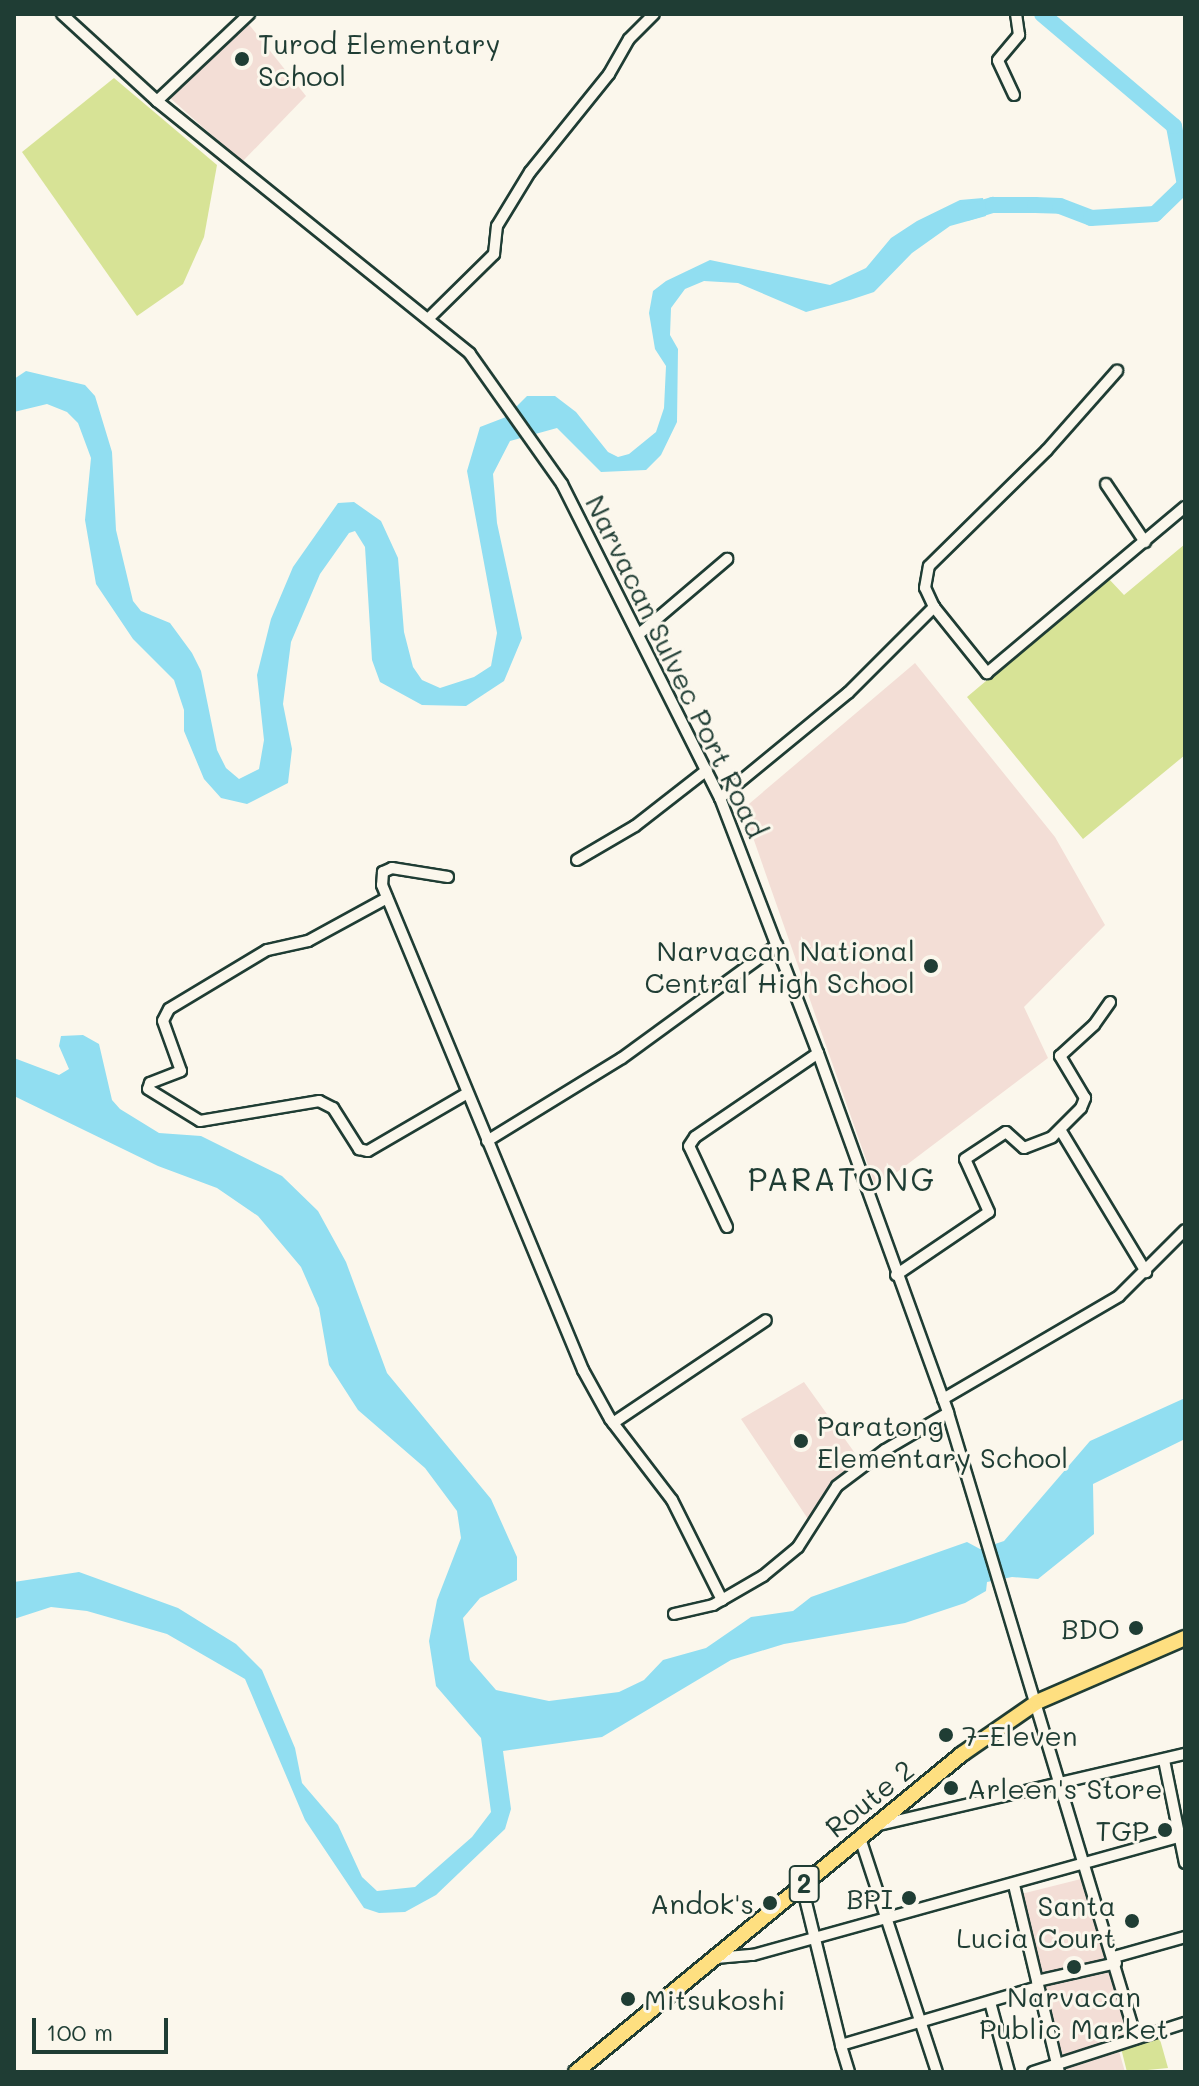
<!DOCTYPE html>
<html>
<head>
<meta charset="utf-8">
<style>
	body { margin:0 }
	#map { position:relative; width:1199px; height:2086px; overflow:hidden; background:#fbf7ec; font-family:Mali,sans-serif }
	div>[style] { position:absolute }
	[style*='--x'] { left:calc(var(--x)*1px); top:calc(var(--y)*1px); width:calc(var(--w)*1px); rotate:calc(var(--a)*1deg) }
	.built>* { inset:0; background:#f3ded6; transform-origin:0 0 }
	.green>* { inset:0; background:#d7e396 }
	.water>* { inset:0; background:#91def1 }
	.river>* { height:16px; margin:-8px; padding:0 8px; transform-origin:8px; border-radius:8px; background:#91def1 }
	.roads { filter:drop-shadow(2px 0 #1f3d34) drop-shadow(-2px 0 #1f3d34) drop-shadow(0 2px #1f3d34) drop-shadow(0 -2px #1f3d34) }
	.minor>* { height:10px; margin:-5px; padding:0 5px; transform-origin:5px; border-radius:5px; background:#fbf7ec }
	.highway>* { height:14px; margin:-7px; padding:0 7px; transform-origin:7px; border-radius:7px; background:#fedf80 }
	.dots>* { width:22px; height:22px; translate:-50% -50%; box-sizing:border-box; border:4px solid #fbf7ec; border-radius:50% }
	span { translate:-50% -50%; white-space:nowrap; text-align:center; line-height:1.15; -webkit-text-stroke:6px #fbf7ec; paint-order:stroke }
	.shield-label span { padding:2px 6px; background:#fbf7ec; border:2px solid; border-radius:6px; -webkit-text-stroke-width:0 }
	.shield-label { font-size:26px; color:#1f3d34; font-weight:700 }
	.poi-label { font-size:28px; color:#1f3d34 }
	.left { translate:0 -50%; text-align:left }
	.right { translate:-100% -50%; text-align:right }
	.street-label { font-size:28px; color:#1f3d34 }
	.quarter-label { font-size:32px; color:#1f3d34; letter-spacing:2px }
	.frame { position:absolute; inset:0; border:16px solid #1f3d34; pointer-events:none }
	.scale { position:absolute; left:32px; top:2018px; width:136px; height:36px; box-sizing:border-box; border:4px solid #1f3d34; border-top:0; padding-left:10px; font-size:24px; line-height:28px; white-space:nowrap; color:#1f3d34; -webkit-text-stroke:6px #fbf7ec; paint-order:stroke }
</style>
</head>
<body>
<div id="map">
	<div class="built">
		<div style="clip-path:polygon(247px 22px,306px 96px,242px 162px,169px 97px)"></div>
		<div style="clip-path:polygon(915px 663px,1055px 837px,1105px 925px,1024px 1007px,1048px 1058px,876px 1188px,743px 809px)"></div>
		<div style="clip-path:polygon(804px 1382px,862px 1463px,818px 1505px,810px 1522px,741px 1419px)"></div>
		<div style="left:1089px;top:1877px;width:166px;height:73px;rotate:76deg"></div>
		<div style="clip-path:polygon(1119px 2051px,1125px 2072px,1064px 2072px,1063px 2066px)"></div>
	</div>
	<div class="green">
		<div style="clip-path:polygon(114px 78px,217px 165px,204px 237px,183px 284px,137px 316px,22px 152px)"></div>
		<div style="clip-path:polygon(1185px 544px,1185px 755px,1083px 839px,967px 697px,1108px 578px,1124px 595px)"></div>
		<div style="clip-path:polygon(1159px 2036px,1168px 2068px,1127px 2072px,1121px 2048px)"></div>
	</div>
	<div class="water">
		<div style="clip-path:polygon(983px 198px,986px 216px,950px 226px,912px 253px,874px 292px,850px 300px,806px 312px,738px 283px,704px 281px,685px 289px,671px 308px,670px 335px,678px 349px,677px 422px,661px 455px,646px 470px,601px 472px,557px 428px,510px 441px,493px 474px,497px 523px,522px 638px,504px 681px,466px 706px,422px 705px,380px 682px,372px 660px,365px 547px,355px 531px,349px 533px,320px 574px,291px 642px,283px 704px,292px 749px,288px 783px,247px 804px,221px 798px,204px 779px,184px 731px,184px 710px,174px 680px,133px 639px,96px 584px,85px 520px,91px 458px,78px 423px,67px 412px,47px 404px,14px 412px,14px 379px,26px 371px,85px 385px,95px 396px,112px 452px,116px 530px,133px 601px,141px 611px,170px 623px,192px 653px,201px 671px,217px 750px,226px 768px,239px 779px,259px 769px,264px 740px,257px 675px,271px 619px,293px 567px,338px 503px,354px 502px,381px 521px,398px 558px,404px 632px,413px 667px,422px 680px,440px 688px,474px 677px,491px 666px,497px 633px,467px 471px,480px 427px,506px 417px,527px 396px,555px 396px,576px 412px,608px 452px,618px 457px,629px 454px,656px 432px,664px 408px,666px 366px,655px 349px,649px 313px,653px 291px,666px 281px,710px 260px,830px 285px,866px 268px,891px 238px,917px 221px,960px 200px)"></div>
		<div style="clip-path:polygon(83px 1035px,99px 1044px,112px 1100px,120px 1109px,159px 1133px,201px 1136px,282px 1176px,318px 1211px,346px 1262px,387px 1373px,491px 1499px,517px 1557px,517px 1580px,480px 1598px,463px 1618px,470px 1660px,496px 1690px,549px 1701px,619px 1692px,644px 1680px,663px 1660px,706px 1648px,751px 1617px,793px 1611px,811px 1597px,967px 1542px,980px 1549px,1004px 1541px,1090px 1441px,1185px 1398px,1185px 1439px,1093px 1484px,1094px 1534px,1038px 1579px,1012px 1577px,987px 1582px,986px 1591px,965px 1603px,905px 1623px,784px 1644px,731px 1660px,602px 1737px,503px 1751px,511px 1809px,505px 1829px,436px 1895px,405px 1912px,379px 1913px,364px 1908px,305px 1820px,245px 1679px,167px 1634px,87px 1611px,51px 1607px,14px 1619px,14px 1582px,79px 1572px,178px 1608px,236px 1644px,262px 1670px,295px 1748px,302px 1783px,338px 1825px,362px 1877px,377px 1891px,415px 1887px,472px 1837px,491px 1812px,481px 1738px,436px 1686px,429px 1641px,437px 1600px,461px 1538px,457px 1511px,425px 1468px,358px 1410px,329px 1365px,319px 1308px,301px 1267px,258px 1216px,217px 1188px,158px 1166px,14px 1096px,14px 1058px,59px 1075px,69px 1069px,59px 1046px,61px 1036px)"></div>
	</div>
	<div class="river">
		<div style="--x:966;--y:213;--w:28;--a:-17"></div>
		<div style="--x:993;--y:205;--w:42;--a:0"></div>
		<div style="--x:1035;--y:205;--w:25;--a:2"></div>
		<div style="--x:1060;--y:206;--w:33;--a:21"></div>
		<div style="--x:1091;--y:218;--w:64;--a:-3.6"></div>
		<div style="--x:1155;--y:214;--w:42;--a:-44"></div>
		<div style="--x:1185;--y:185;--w:60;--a:-100.6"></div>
		<div style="--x:1174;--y:126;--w:173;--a:-139.7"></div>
	</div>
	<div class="roads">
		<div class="minor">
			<div style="--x:62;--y:14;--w:129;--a:42.5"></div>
			<div style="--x:157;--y:101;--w:402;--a:38.9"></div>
			<div style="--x:470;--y:354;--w:159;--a:54.7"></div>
			<div style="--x:562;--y:484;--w:352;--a:63.3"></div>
			<div style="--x:720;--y:798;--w:273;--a:69"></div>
			<div style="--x:818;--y:1053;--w:383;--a:70.1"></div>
			<div style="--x:948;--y:1413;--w:653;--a:73.26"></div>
			<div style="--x:1014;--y:95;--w:38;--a:-115"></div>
			<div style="--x:998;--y:60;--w:33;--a:-50"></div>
			<div style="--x:1019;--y:35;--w:21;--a:-98"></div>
			<div style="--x:157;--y:101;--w:127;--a:-43.4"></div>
			<div style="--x:430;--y:317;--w:90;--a:-44.5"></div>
			<div style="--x:494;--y:254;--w:28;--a:-84"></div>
			<div style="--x:497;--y:226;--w:63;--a:-58.6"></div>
			<div style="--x:530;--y:172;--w:126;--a:-51.1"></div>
			<div style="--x:609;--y:74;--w:40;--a:-60.3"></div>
			<div style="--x:629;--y:39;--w:35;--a:-45"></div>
			<div style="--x:1106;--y:484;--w:70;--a:56.1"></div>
			<div style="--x:934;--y:607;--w:21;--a:-115"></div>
			<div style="--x:925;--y:588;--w:22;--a:-80"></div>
			<div style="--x:929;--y:566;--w:165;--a:-44.5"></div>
			<div style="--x:1047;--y:450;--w:106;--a:-48.5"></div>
			<div style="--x:639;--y:634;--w:116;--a:-40.4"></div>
			<div style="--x:720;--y:798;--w:166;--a:-39.4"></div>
			<div style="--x:848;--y:693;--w:122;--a:-45"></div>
			<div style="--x:934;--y:607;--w:85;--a:51.2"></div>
			<div style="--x:987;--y:673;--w:258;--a:-40"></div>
			<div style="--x:577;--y:860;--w:67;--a:-30.4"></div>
			<div style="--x:635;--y:826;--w:91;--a:-37.9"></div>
			<div style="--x:448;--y:877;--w:57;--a:-170.9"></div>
			<div style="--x:392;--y:868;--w:10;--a:156"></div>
			<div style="--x:383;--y:872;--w:13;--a:94"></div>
			<div style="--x:382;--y:885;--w:525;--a:67.49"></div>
			<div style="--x:583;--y:1370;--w:56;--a:61.1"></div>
			<div style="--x:610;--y:1419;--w:102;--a:52.6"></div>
			<div style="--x:672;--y:1500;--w:112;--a:63.4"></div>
			<div style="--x:387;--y:898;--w:90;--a:151.4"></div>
			<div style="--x:308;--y:941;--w:42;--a:167.6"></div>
			<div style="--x:267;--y:950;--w:114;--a:149"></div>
			<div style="--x:169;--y:1009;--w:13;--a:117"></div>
			<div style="--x:163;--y:1021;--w:53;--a:70.2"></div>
			<div style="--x:181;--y:1071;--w:33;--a:159"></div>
			<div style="--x:150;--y:1083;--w:6;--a:108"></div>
			<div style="--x:148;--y:1089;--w:61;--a:31.6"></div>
			<div style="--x:200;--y:1121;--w:121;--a:-9.5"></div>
			<div style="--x:319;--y:1101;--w:16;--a:27"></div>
			<div style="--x:333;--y:1108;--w:49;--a:57.6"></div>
			<div style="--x:359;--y:1149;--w:9;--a:13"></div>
			<div style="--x:368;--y:1151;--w:113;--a:-30.2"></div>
			<div style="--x:1061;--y:1131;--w:165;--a:58.9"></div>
			<div style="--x:487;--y:1141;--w:158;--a:-31.6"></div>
			<div style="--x:622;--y:1058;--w:192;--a:-36.1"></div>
			<div style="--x:727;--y:1227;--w:89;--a:-115.1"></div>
			<div style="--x:689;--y:1146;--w:11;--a:-56"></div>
			<div style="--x:695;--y:1137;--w:149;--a:-34.3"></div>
			<div style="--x:896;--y:1275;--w:112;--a:-34.1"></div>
			<div style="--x:989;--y:1212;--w:58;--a:-114.4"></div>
			<div style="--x:965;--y:1159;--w:49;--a:-33.4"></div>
			<div style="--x:1006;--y:1132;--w:24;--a:42"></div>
			<div style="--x:1024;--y:1148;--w:30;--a:-21"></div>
			<div style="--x:1052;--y:1137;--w:41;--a:-45"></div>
			<div style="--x:1081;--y:1108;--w:11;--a:-68"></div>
			<div style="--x:1085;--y:1098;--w:49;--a:-120.8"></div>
			<div style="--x:1060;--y:1056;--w:46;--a:-42.4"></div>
			<div style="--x:1094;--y:1025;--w:28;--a:-55"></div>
			<div style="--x:943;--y:1399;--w:204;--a:-30.3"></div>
			<div style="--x:1119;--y:1296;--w:93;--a:-45"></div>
			<div style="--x:613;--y:1423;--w:184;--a:-33.9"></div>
			<div style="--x:674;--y:1614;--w:40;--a:-13"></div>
			<div style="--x:713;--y:1605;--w:58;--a:-30.1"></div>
			<div style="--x:763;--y:1576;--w:45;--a:-39.6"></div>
			<div style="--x:798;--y:1547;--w:72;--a:-57.4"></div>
			<div style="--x:837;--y:1486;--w:60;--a:-36.9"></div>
			<div style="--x:885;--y:1450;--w:73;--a:-30.4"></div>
			<div style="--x:1164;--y:1760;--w:105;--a:78.5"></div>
			<div style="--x:879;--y:1825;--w:314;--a:-13.1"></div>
			<div style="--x:860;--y:1838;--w:246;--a:71.8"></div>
			<div style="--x:1014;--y:1885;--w:192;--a:76.5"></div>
			<div style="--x:802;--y:1886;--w:164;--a:76.2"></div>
			<div style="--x:1114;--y:1957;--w:74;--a:-15.7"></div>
			<div style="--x:716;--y:1958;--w:37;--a:-5"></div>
			<div style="--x:753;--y:1955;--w:448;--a:-15.5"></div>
			<div style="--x:1037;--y:1981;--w:81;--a:-12.8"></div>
			<div style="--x:990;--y:2002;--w:73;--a:74.8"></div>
			<div style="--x:849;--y:2072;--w:28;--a:-107"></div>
			<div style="--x:841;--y:2045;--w:205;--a:-16.4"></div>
			<div style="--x:1033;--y:2072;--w:160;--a:-17.9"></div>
		</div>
		<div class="highway">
			<div style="--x:576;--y:2072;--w:500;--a:-39.48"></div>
			<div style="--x:962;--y:1754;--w:91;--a:-34.7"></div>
			<div style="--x:1037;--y:1702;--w:161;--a:-23.4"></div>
		</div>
	</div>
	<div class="dots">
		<div style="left:242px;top:59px;background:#1f3d34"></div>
		<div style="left:931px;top:966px;background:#1f3d34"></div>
		<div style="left:801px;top:1441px;background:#1f3d34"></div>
		<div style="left:1136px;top:1628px;background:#1f3d34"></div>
		<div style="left:946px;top:1735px;background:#1f3d34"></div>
		<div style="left:951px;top:1788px;background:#1f3d34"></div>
		<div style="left:1165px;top:1830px;background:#1f3d34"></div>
		<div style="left:909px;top:1898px;background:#1f3d34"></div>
		<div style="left:770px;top:1903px;background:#1f3d34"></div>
		<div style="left:1132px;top:1921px;background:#1f3d34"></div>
		<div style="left:1074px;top:1967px;background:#1f3d34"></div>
		<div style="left:628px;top:1999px;background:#1f3d34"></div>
	</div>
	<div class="shield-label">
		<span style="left:804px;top:1884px">2</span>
	</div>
	<div class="poi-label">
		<span class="left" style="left:258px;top:59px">Turod Elementary<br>School</span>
		<span class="right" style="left:915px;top:966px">Narvacan National<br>Central High School</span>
		<span class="left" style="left:817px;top:1441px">Paratong<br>Elementary School</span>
		<span class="right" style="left:1120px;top:1628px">BDO</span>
		<span class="left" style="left:962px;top:1735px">7-Eleven</span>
		<span class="left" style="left:967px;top:1788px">Arleen's Store</span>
		<span class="right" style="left:1149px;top:1830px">TGP</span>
		<span class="right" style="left:893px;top:1898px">BPI</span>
		<span class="right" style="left:754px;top:1903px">Andok's</span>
		<span class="right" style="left:1116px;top:1921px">Santa<br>Lucia Court</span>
		<span style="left:1074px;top:2012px">Narvacan<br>Public Market</span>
		<span class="left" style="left:644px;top:1999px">Mitsukoshi</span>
	</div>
	<div class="street-label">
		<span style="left:677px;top:666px;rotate:64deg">Narvacan Sulvec Port Road</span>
		<span style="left:869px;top:1798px;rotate:-39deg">Route 2</span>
	</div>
	<div class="quarter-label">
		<span style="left:842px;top:1178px">PARATONG</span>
	</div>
	<div class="frame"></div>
	<div class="scale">100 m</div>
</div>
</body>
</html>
